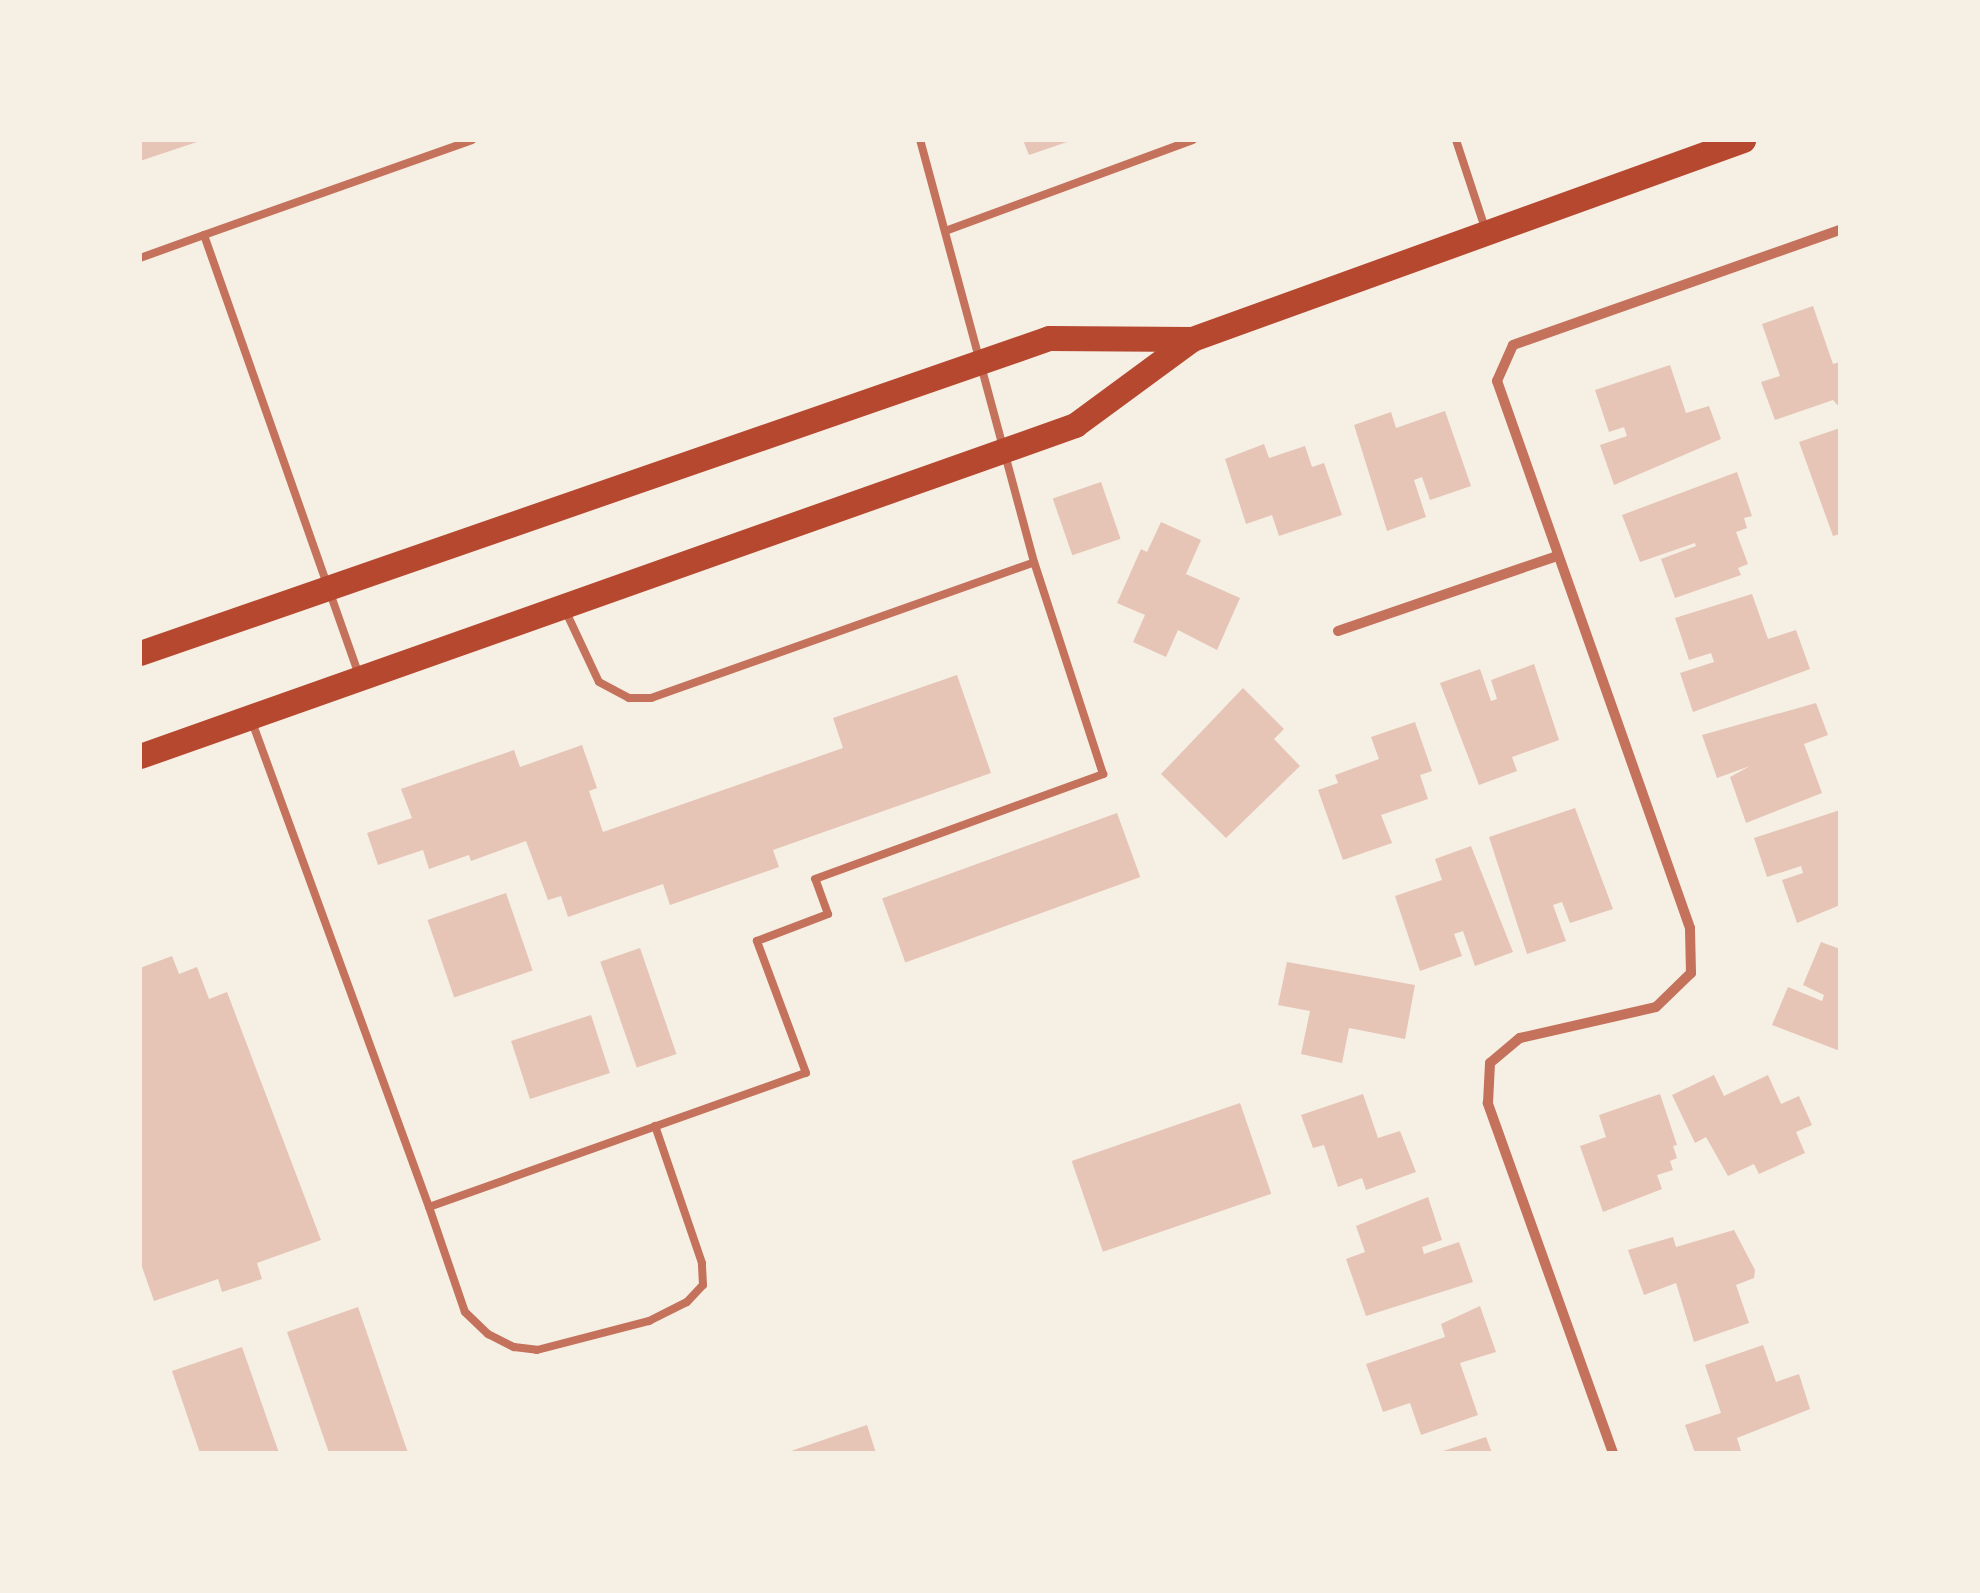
<!DOCTYPE html>
<html>
<head>
<meta charset="utf-8">
<style>
	body { margin:0 }
	#map { position:relative; width:1980px; height:1593px; overflow:hidden; background:#f6efe4; font-family:"Public Sans",sans-serif }
	div>[style] { position:absolute }
	[style*='--x'] { left:calc(var(--x)*1px); top:calc(var(--y)*1px); width:calc(var(--w)*1px); rotate:calc(var(--a)*1deg) }
	.building>* { inset:0; background:#e6c5b7; transform-origin:0 0 }
	.service>* { height:8px; margin:-4px; padding:0 4px; transform-origin:4px; border-radius:4px; background:#c5725c }
	.minor>* { height:10px; margin:-5px; padding:0 5px; transform-origin:5px; border-radius:5px; background:#c5725c }
	.primary>* { height:25px; margin:-12.5px; padding:0 12.5px; transform-origin:12.5px; border-radius:12.5px; background:#b5482f }
	span { translate:-50% -50%; white-space:nowrap; text-align:center; line-height:1.15; -webkit-text-stroke:10px #f6efe4; paint-order:stroke }
	.frame { position:absolute; inset:0; border:142px solid #f6efe4; pointer-events:none }
</style>
</head>
<body>
<div id="map">
	<div class="building">
		<div style="clip-path:polygon(140px 140px,200px 140px,200px 141px,140px 161px)"></div>
		<div style="clip-path:polygon(1023px 140px,1070px 140px,1070px 141px,1029px 155px)"></div>
		<div style="clip-path:polygon(1813px 306px,1833px 364px,1840px 362px,1840px 408px,1833px 400px,1775px 420px,1761px 382px,1780px 376px,1762px 324px)"></div>
		<div style="clip-path:polygon(1670px 365px,1686px 413px,1709px 406px,1721px 439px,1614px 485px,1600px 445px,1627px 436px,1624px 427px,1609px 432px,1595px 390px)"></div>
		<div style="clip-path:polygon(1445px 411px,1471px 486px,1430px 500px,1422px 477px,1414px 480px,1426px 517px,1387px 531px,1354px 425px,1391px 412px,1396px 428px)"></div>
		<div style="clip-path:polygon(1840px 428px,1840px 534px,1833px 536px,1799px 442px)"></div>
		<div style="clip-path:polygon(1264px 444px,1269px 458px,1305px 446px,1312px 467px,1324px 463px,1342px 515px,1279px 536px,1272px 515px,1246px 524px,1225px 459px)"></div>
		<div style="clip-path:polygon(1737px 472px,1752px 516px,1744px 518px,1747px 528px,1736px 532px,1748px 564px,1738px 568px,1741px 575px,1675px 598px,1661px 559px,1696px 546px,1695px 543px,1640px 562px,1622px 515px)"></div>
		<div style="left:1101px;top:482px;width:60px;height:51px;rotate:71deg"></div>
		<div style="clip-path:polygon(1161px 522px,1201px 540px,1186px 574px,1240px 598px,1217px 650px,1178px 630px,1166px 657px,1133px 642px,1145px 615px,1117px 603px,1141px 549px,1147px 552px)"></div>
		<div style="clip-path:polygon(1752px 594px,1768px 639px,1796px 630px,1810px 669px,1693px 712px,1680px 673px,1714px 662px,1711px 653px,1689px 660px,1675px 618px)"></div>
		<div style="clip-path:polygon(1534px 664px,1559px 740px,1512px 757px,1517px 771px,1479px 785px,1440px 683px,1480px 669px,1491px 701px,1497px 699px,1491px 680px)"></div>
		<div style="clip-path:polygon(957px 675px,991px 773px,773px 850px,779px 867px,670px 905px,663px 884px,568px 917px,561px 896px,548px 900px,526px 841px,471px 861px,469px 855px,429px 869px,423px 850px,378px 865px,367px 833px,412px 818px,401px 789px,514px 750px,520px 767px,582px 745px,597px 788px,589px 791px,603px 832px,843px 748px,833px 718px)"></div>
		<div style="clip-path:polygon(1243px 688px,1284px 729px,1274px 739px,1300px 766px,1226px 838px,1161px 774px)"></div>
		<div style="clip-path:polygon(1816px 703px,1828px 735px,1804px 744px,1822px 793px,1746px 823px,1730px 777px,1750px 766px,1717px 778px,1702px 735px)"></div>
		<div style="clip-path:polygon(1415px 722px,1432px 771px,1420px 775px,1428px 799px,1381px 815px,1392px 843px,1343px 860px,1318px 790px,1338px 783px,1335px 775px,1379px 759px,1371px 737px)"></div>
		<div style="clip-path:polygon(1575px 808px,1613px 909px,1570px 923px,1562px 902px,1553px 905px,1566px 941px,1527px 954px,1489px 837px)"></div>
		<div style="clip-path:polygon(1840px 810px,1840px 905px,1797px 923px,1782px 880px,1803px 873px,1801px 866px,1767px 877px,1754px 838px)"></div>
		<div style="left:1117px;top:813px;width:68px;height:250px;rotate:70deg"></div>
		<div style="clip-path:polygon(1471px 846px,1513px 952px,1475px 966px,1463px 931px,1454px 934px,1462px 956px,1420px 971px,1395px 896px,1442px 880px,1435px 859px)"></div>
		<div style="left:506px;top:893px;width:82px;height:83px;rotate:71deg"></div>
		<div style="clip-path:polygon(1821px 942px,1840px 949px,1840px 1051px,1772px 1025px,1788px 987px,1822px 1001px,1824px 995px,1803px 985px)"></div>
		<div style="left:640px;top:948px;width:112px;height:42px;rotate:71deg"></div>
		<div style="clip-path:polygon(172px 956px,179px 974px,197px 967px,209px 999px,227px 992px,321px 1240px,257px 1263px,262px 1279px,222px 1292px,218px 1279px,154px 1301px,140px 1261px,140px 968px)"></div>
		<div style="clip-path:polygon(1287px 962px,1415px 985px,1405px 1039px,1349px 1028px,1342px 1063px,1301px 1054px,1310px 1011px,1278px 1005px)"></div>
		<div style="left:591px;top:1015px;width:61px;height:84px;rotate:72deg"></div>
		<div style="clip-path:polygon(1714px 1075px,1724px 1096px,1768px 1075px,1781px 1104px,1799px 1096px,1812px 1125px,1796px 1132px,1805px 1153px,1759px 1174px,1754px 1164px,1728px 1176px,1706px 1137px,1695px 1143px,1672px 1095px)"></div>
		<div style="clip-path:polygon(1363px 1094px,1378px 1138px,1400px 1131px,1416px 1172px,1366px 1190px,1362px 1178px,1338px 1187px,1324px 1145px,1313px 1148px,1301px 1115px)"></div>
		<div style="clip-path:polygon(1660px 1094px,1677px 1145px,1673px 1146px,1677px 1158px,1670px 1161px,1673px 1170px,1657px 1175px,1662px 1189px,1603px 1212px,1580px 1146px,1606px 1137px,1599px 1115px)"></div>
		<div style="left:1240px;top:1103px;width:96px;height:178px;rotate:71deg"></div>
		<div style="clip-path:polygon(1428px 1197px,1442px 1240px,1422px 1247px,1424px 1254px,1459px 1242px,1473px 1282px,1366px 1316px,1346px 1259px,1365px 1252px,1356px 1226px)"></div>
		<div style="clip-path:polygon(1734px 1230px,1755px 1270px,1754px 1278px,1736px 1285px,1749px 1323px,1694px 1342px,1676px 1283px,1644px 1295px,1628px 1250px,1673px 1237px,1676px 1247px)"></div>
		<div style="clip-path:polygon(1480px 1306px,1496px 1352px,1460px 1363px,1478px 1415px,1421px 1435px,1410px 1403px,1383px 1412px,1366px 1364px,1445px 1337px,1441px 1324px)"></div>
		<div style="clip-path:polygon(358px 1307px,408px 1453px,329px 1453px,287px 1332px)"></div>
		<div style="clip-path:polygon(1763px 1345px,1776px 1382px,1799px 1374px,1810px 1409px,1737px 1438px,1741px 1451px,1695px 1453px,1685px 1425px,1721px 1413px,1705px 1365px)"></div>
		<div style="clip-path:polygon(242px 1347px,279px 1453px,200px 1453px,172px 1371px)"></div>
		<div style="clip-path:polygon(867px 1425px,876px 1453px,788px 1453px,788px 1452px)"></div>
		<div style="clip-path:polygon(1486px 1437px,1492px 1453px,1440px 1453px,1440px 1452px)"></div>
	</div>
	<div class="service">
		<div style="--x:1456;--y:140;--w:93;--a:71.8"></div>
		<div style="--x:948;--y:230;--w:261;--a:-20.2"></div>
		<div style="--x:204;--y:235;--w:284;--a:-19.5"></div>
		<div style="--x:140;--y:258;--w:68;--a:-19.8"></div>
		<div style="--x:204;--y:235;--w:467;--a:70.6"></div>
		<div style="--x:566;--y:612;--w:77;--a:64.8"></div>
		<div style="--x:599;--y:682;--w:34;--a:28"></div>
		<div style="--x:629;--y:698;--w:22;--a:0"></div>
		<div style="--x:651;--y:698;--w:406;--a:-19.5"></div>
		<div style="--x:251;--y:719;--w:519;--a:69.96"></div>
		<div style="--x:429;--y:1207;--w:400;--a:-19.6"></div>
		<div style="--x:806;--y:1073;--w:141;--a:-110.4"></div>
		<div style="--x:757;--y:941;--w:76;--a:-20.8"></div>
		<div style="--x:828;--y:914;--w:37;--a:-110"></div>
		<div style="--x:815;--y:879;--w:307;--a:-20"></div>
		<div style="--x:1103;--y:774;--w:223;--a:-108"></div>
		<div style="--x:1034;--y:562;--w:437;--a:-105.1"></div>
		<div style="--x:429;--y:1207;--w:111;--a:71.1"></div>
		<div style="--x:465;--y:1312;--w:32;--a:44"></div>
		<div style="--x:488;--y:1334;--w:29;--a:27"></div>
		<div style="--x:514;--y:1347;--w:23;--a:7"></div>
		<div style="--x:537;--y:1350;--w:116;--a:-14.5"></div>
		<div style="--x:649;--y:1321;--w:42;--a:-26.6"></div>
		<div style="--x:687;--y:1302;--w:23;--a:-47"></div>
		<div style="--x:703;--y:1285;--w:22;--a:-93"></div>
		<div style="--x:702;--y:1263;--w:145;--a:-108.9"></div>
	</div>
	<div class="minor">
		<div style="--x:1338;--y:631;--w:231;--a:-18.9"></div>
		<div style="--x:1613;--y:1453;--w:372;--a:-109.7"></div>
		<div style="--x:1488;--y:1103;--w:40;--a:-87.1"></div>
		<div style="--x:1490;--y:1063;--w:39;--a:-40"></div>
		<div style="--x:1520;--y:1038;--w:139;--a:-12.8"></div>
		<div style="--x:1656;--y:1007;--w:49;--a:-44.2"></div>
		<div style="--x:1691;--y:973;--w:45;--a:-91.3"></div>
		<div style="--x:1690;--y:928;--w:580;--a:-109.43"></div>
		<div style="--x:1497;--y:381;--w:39;--a:-66"></div>
		<div style="--x:1513;--y:345;--w:347;--a:-19.4"></div>
	</div>
	<div class="primary">
		<div style="--x:140;--y:653;--w:962;--a:-19.11"></div>
		<div style="--x:1049;--y:338;--w:143;--a:0.4"></div>
		<div style="--x:140;--y:756;--w:992;--a:-19.49"></div>
		<div style="--x:1075;--y:425;--w:145;--a:-36.3"></div>
		<div style="--x:1192;--y:339;--w:586;--a:-19.86"></div>
	</div>
	<div class="frame"></div>
</div>
</body>
</html>
